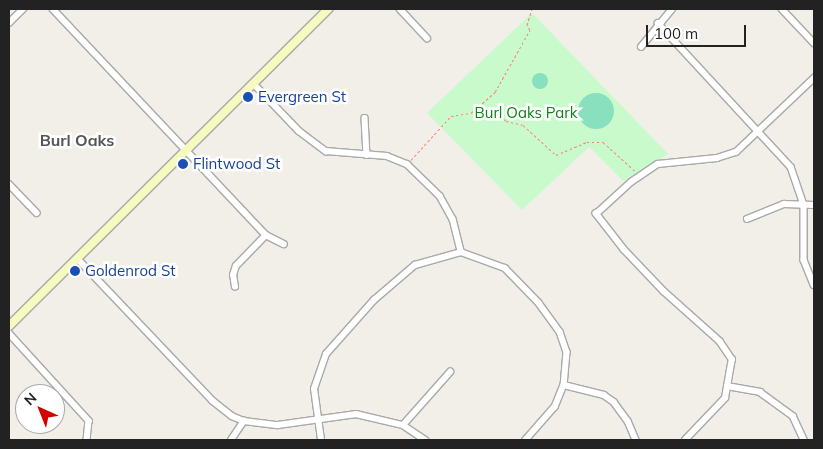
<!DOCTYPE html>
<html>
<head>
<meta charset="utf-8">
<style>
	body { margin:0 }
	#map { position:relative; width:823px; height:449px; overflow:hidden; background:#f2efe9; font-family:Mulish,sans-serif }
	div>[style] { position:absolute }
	[style*='--x'] { left:calc(var(--x)*1px); top:calc(var(--y)*1px); width:calc(var(--w)*1px); rotate:calc(var(--a)*1deg) }
	.park>* { inset:0; background:#c8facc }
	.pitch>* { inset:0; background:#88e0be }
	.round { border-radius:50% }
	.path>* { height:1px; margin-top:-0.5px; transform-origin:0; background:repeating-linear-gradient(90deg,#fa8072 0 2.5px,transparent 0 5px) }
	.roads { filter:drop-shadow(1px 0 #a9a9a9) drop-shadow(-1px 0 #a9a9a9) drop-shadow(0 1px #a9a9a9) drop-shadow(0 -1px #a9a9a9) }
	.street>* { height:5.5px; margin:-2.75px; padding:0 2.75px; transform-origin:2.75px; border-radius:2.75px; background:#fff }
	.secondary>* { height:8px; margin:-4px; padding:0 4px; transform-origin:4px; border-radius:4px; background:#f7fabf }
	.dots>* { width:14px; height:14px; translate:-50% -50%; box-sizing:border-box; border:2px solid #fff; border-radius:50% }
	span { translate:-50% -50%; white-space:nowrap; text-align:center; line-height:1.15; -webkit-text-stroke:5px #fff; paint-order:stroke }
	.transit-label { font-size:15px; color:#164399 }
	.left { translate:0 -50%; text-align:left }
	.park-label { font-size:15px; color:#0c8416 }
	.neighbourhood-label { font-size:16px; color:#555; font-weight:700 }
	.frame { position:absolute; inset:0; border:10px solid #222; pointer-events:none }
	.north { position:absolute; left:15px; top:384px; width:50px; height:50px; box-sizing:border-box; background:#fff; border:1px solid #a7a7a7; border-radius:50%; rotate:316deg; font-size:14px; font-weight:700; line-height:20px; text-align:center; color:#222 }
	.north::after { content:''; display:block; margin:auto; width:18px; height:22px; background:#d40000; clip-path:polygon(50% 0,100% 100%,50% 72%,0 100%) }
	.scale { position:absolute; left:646px; top:25px; width:100px; height:22px; box-sizing:border-box; border:2px solid #222; border-top:0; padding-left:6px; font-size:15px; line-height:18px; white-space:nowrap; color:#222; -webkit-text-stroke:4px #fff; paint-order:stroke }
</style>
</head>
<body>
<div id="map">
	<div class="park">
		<div style="clip-path:polygon(532px 13px,668px 154px,623px 181px,589px 147px,522px 210px,427px 113px)"></div>
	</div>
	<div class="pitch">
		<div class="round" style="left:532px;top:73px;width:16px;height:16px"></div>
		<div class="round" style="left:578px;top:93px;width:36px;height:36px"></div>
	</div>
	<div class="path">
		<div style="--x:480;--y:107;--w:17;--a:17"></div>
		<div style="--x:496;--y:112;--w:13;--a:42"></div>
		<div style="--x:506;--y:121;--w:17;--a:13"></div>
		<div style="--x:523;--y:125;--w:45;--a:42.3"></div>
		<div style="--x:556;--y:155;--w:34;--a:-23"></div>
		<div style="--x:587;--y:142;--w:16;--a:0"></div>
		<div style="--x:603;--y:142;--w:43;--a:42.2"></div>
		<div style="--x:411;--y:160;--w:59;--a:-47.7"></div>
		<div style="--x:451;--y:116;--w:20;--a:-9"></div>
		<div style="--x:471;--y:113;--w:32;--a:-41"></div>
		<div style="--x:495;--y:92;--w:71;--a:-60.6"></div>
		<div style="--x:530;--y:30;--w:6;--a:-121"></div>
		<div style="--x:527;--y:25;--w:17;--a:-73"></div>
	</div>
	<div class="roads">
		<div class="street">
			<div style="--x:53;--y:9;--w:311;--a:46.7"></div>
			<div style="--x:266;--y:235;--w:20;--a:27"></div>
			<div style="--x:400;--y:9;--w:40;--a:47"></div>
			<div style="--x:782;--y:9;--w:47;--a:46.7"></div>
			<div style="--x:9;--y:23;--w:20;--a:-45"></div>
			<div style="--x:658;--y:23;--w:196;--a:47.3"></div>
			<div style="--x:791;--y:167;--w:40;--a:71.1"></div>
			<div style="--x:804;--y:205;--w:55;--a:90"></div>
			<div style="--x:804;--y:260;--w:27;--a:68"></div>
			<div style="--x:641;--y:47;--w:49;--a:-50.8"></div>
			<div style="--x:254;--y:84;--w:65;--a:46.2"></div>
			<div style="--x:299;--y:131;--w:34;--a:37"></div>
			<div style="--x:326;--y:151;--w:61;--a:4.7"></div>
			<div style="--x:387;--y:156;--w:22;--a:22"></div>
			<div style="--x:407;--y:164;--w:46;--a:44.1"></div>
			<div style="--x:440;--y:196;--w:26;--a:61"></div>
			<div style="--x:453;--y:219;--w:34;--a:76"></div>
			<div style="--x:365;--y:118;--w:37;--a:87"></div>
			<div style="--x:9;--y:184;--w:40;--a:46"></div>
			<div style="--x:747;--y:219;--w:40;--a:-22"></div>
			<div style="--x:784;--y:204;--w:30;--a:2"></div>
			<div style="--x:77;--y:258;--w:197;--a:46.4"></div>
			<div style="--x:213;--y:401;--w:24;--a:38"></div>
			<div style="--x:232;--y:416;--w:13;--a:23"></div>
			<div style="--x:244;--y:421;--w:34;--a:7"></div>
			<div style="--x:278;--y:425;--w:79;--a:-8"></div>
			<div style="--x:356;--y:414;--w:48;--a:13.2"></div>
			<div style="--x:403;--y:425;--w:27;--a:34"></div>
			<div style="--x:235;--y:287;--w:12;--a:-99"></div>
			<div style="--x:233;--y:275;--w:9;--a:-72"></div>
			<div style="--x:236;--y:266;--w:43;--a:-45.9"></div>
			<div style="--x:9;--y:333;--w:119;--a:47.7"></div>
			<div style="--x:89;--y:421;--w:19;--a:96"></div>
			<div style="--x:564;--y:385;--w:41;--a:14"></div>
			<div style="--x:604;--y:395;--w:12;--a:35"></div>
			<div style="--x:614;--y:402;--w:24;--a:54"></div>
			<div style="--x:628;--y:421;--w:21;--a:67"></div>
			<div style="--x:727;--y:386;--w:34;--a:10"></div>
			<div style="--x:760;--y:392;--w:41;--a:36"></div>
			<div style="--x:793;--y:416;--w:26;--a:65"></div>
			<div style="--x:403;--y:425;--w:71;--a:-48.4"></div>
			<div style="--x:231;--y:440;--w:23;--a:-56"></div>
			<div style="--x:321;--y:440;--w:51;--a:-97.8"></div>
			<div style="--x:314;--y:389;--w:37;--a:-71"></div>
			<div style="--x:326;--y:354;--w:72;--a:-48.4"></div>
			<div style="--x:374;--y:300;--w:54;--a:-40.5"></div>
			<div style="--x:415;--y:265;--w:48;--a:-15.8"></div>
			<div style="--x:461;--y:252;--w:47;--a:20"></div>
			<div style="--x:505;--y:268;--w:49;--a:45.8"></div>
			<div style="--x:539;--y:303;--w:36;--a:54"></div>
			<div style="--x:560;--y:332;--w:21;--a:71"></div>
			<div style="--x:567;--y:352;--w:33;--a:95"></div>
			<div style="--x:564;--y:385;--w:24;--a:112"></div>
			<div style="--x:555;--y:407;--w:44;--a:131.3"></div>
			<div style="--x:685;--y:440;--w:58;--a:-46.4"></div>
			<div style="--x:725;--y:398;--w:39;--a:-80"></div>
			<div style="--x:732;--y:360;--w:22;--a:-124"></div>
			<div style="--x:720;--y:342;--w:75;--a:-138.2"></div>
			<div style="--x:664;--y:292;--w:58;--a:-133.6"></div>
			<div style="--x:624;--y:250;--w:46;--a:-127.9"></div>
			<div style="--x:596;--y:214;--w:47;--a:-42.4"></div>
			<div style="--x:631;--y:182;--w:32;--a:-34"></div>
			<div style="--x:658;--y:164;--w:59;--a:-5.8"></div>
			<div style="--x:717;--y:158;--w:20;--a:-18"></div>
			<div style="--x:736;--y:152;--w:108;--a:-43.5"></div>
		</div>
		<div class="secondary">
			<div style="--x:9;--y:326;--w:450;--a:-44.8"></div>
		</div>
	</div>
	<div class="dots">
		<div style="left:248px;top:97px;background:#1a4fb4"></div>
		<div style="left:183px;top:164px;background:#1a4fb4"></div>
		<div style="left:75px;top:271px;background:#1a4fb4"></div>
	</div>
	<div class="transit-label">
		<span class="left" style="left:258px;top:97px">Evergreen St</span>
		<span class="left" style="left:193px;top:164px">Flintwood St</span>
		<span class="left" style="left:85px;top:271px">Goldenrod St</span>
	</div>
	<div class="park-label">
		<span style="left:526px;top:113px">Burl Oaks Park</span>
	</div>
	<div class="neighbourhood-label">
		<span style="left:77px;top:140px">Burl Oaks</span>
	</div>
	<div class="frame"></div>
	<div class="north">N</div>
	<div class="scale">100 m</div>
</div>
</body>
</html>
